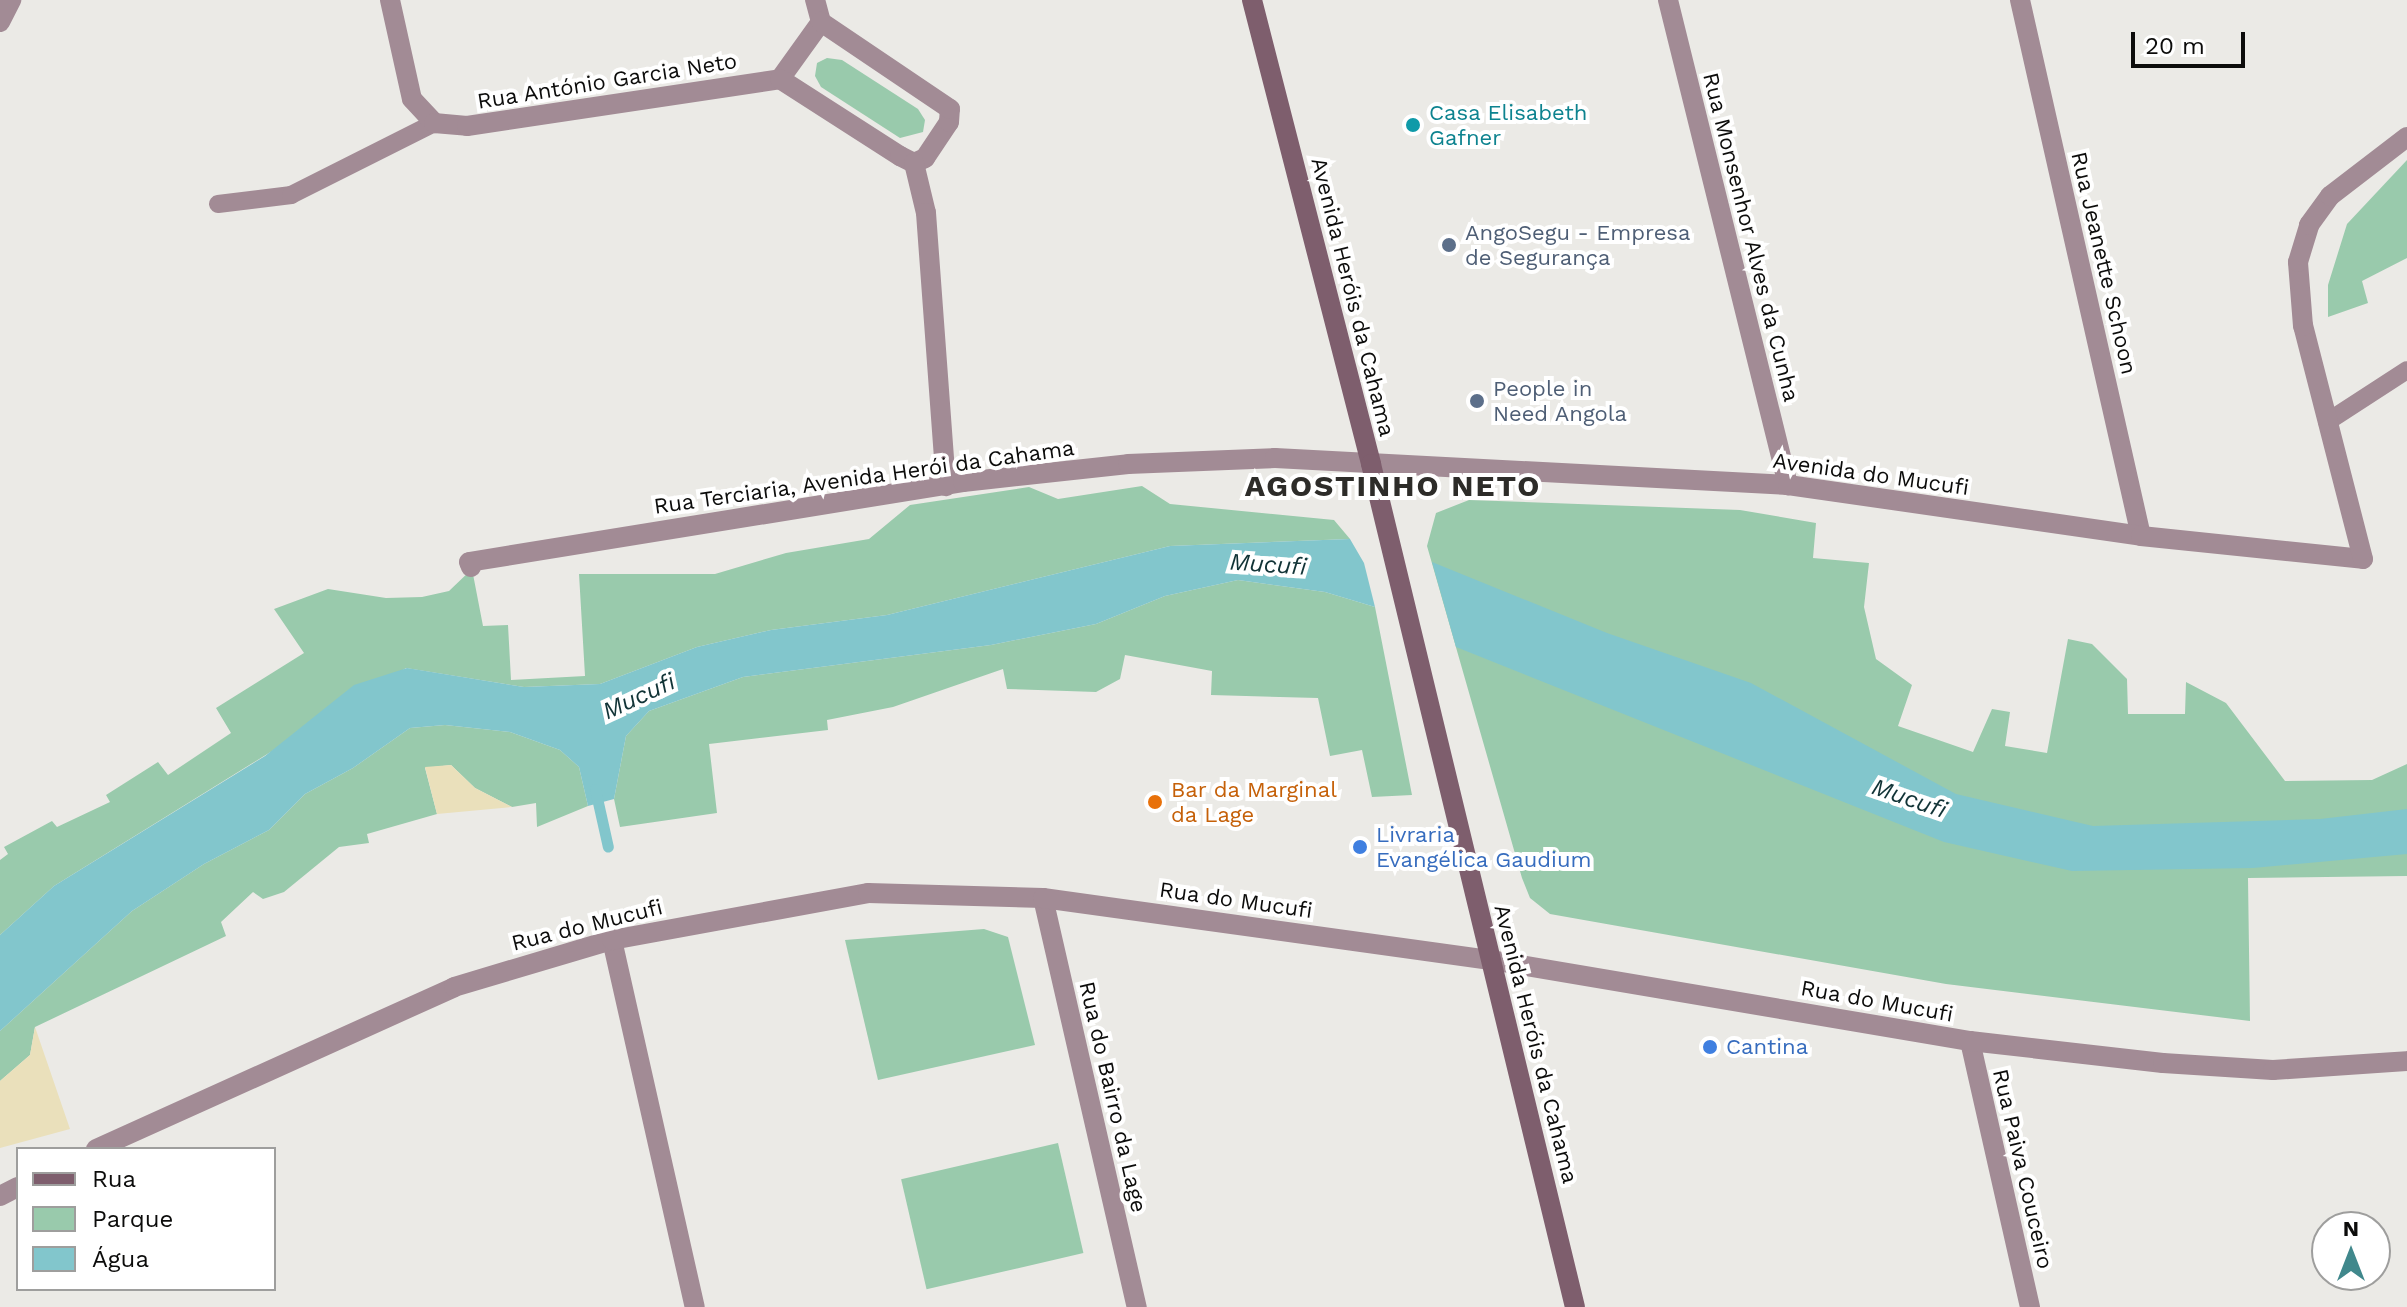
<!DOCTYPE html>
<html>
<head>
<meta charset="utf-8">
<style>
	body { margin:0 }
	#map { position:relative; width:2407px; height:1307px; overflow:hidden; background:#ebeae6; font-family:"Work Sans",sans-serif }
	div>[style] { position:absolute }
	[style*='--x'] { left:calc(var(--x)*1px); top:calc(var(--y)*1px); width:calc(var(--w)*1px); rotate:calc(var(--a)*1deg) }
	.green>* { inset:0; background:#99caac; transform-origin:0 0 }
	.sand>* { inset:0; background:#eae0bb }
	.water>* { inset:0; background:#82c6cc }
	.stream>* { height:11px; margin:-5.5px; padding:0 5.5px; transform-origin:5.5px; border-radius:5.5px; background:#82c6cc }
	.lane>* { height:18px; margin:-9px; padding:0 9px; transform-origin:9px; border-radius:9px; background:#a28b95 }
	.street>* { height:20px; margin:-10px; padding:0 10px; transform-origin:10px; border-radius:10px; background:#a28b95 }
	.secondary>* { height:20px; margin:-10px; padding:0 10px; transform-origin:10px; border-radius:10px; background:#7e5e6d }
	.dots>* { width:22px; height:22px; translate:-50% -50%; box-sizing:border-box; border:4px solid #fff; border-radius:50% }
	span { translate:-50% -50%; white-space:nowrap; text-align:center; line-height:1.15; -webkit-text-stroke:8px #fff; paint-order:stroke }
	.street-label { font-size:22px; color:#0c0c0b }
	.culture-label { font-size:22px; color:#0d838f }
	.left { translate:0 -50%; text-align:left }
	.service-label { font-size:22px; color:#4e5e75 }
	.food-label { font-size:22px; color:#c56008 }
	.shop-label { font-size:22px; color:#366cbe }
	.water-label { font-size:24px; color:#113336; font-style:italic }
	.district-label { font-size:30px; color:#2d2c29; font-weight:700; letter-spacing:2px }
	.legend { position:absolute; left:16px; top:1147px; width:260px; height:144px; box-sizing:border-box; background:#fff; border:2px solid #9e9e9d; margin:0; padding:10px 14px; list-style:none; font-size:24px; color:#0c0c0b }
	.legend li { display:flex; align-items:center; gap:16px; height:40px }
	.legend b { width:40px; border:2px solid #9e9e9d }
	.north { position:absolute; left:2311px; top:1211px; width:80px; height:80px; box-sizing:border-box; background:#fff; border:2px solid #9e9e9d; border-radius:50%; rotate:0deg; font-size:22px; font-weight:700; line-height:32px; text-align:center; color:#0c0c0b }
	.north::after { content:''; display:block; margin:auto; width:28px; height:36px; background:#40888c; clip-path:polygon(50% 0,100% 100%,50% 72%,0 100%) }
	.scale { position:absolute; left:2131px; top:32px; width:114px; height:36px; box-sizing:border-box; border:4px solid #0c0c0b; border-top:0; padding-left:10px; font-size:24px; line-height:28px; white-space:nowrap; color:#0c0c0b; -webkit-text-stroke:6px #fff; paint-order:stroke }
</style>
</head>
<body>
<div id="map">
	<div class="green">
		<div style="clip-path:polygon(827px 58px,842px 60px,918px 109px,925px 120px,923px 132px,900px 138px,821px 87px,815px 76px,817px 63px)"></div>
		<div style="clip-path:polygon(2407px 160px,2407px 258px,2362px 281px,2368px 303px,2328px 317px,2328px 285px,2347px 224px)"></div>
		<div style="clip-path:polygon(1142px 486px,1170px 504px,1334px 520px,1350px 539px,1170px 546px,887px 615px,771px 630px,697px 647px,600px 684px,524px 687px,406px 668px,54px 886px,0 935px,0 860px,8px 854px,4px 847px,52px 821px,57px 827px,110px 802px,106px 795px,158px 762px,168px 775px,231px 733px,216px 708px,304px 653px,274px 609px,328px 589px,386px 598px,422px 597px,449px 591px,472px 569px,483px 626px,508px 625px,511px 680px,585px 676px,579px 574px,715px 574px,786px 553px,869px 539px,910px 505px,1029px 487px,1058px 499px)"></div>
		<div style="clip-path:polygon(1469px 500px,1740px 510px,1816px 523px,1813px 558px,1869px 563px,1864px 607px,1876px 659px,1912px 685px,1898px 726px,1973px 752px,1992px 709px,2010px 712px,2005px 746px,2047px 753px,2068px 639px,2092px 644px,2127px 679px,2128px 714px,2185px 714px,2186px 682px,2226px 703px,2285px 781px,2372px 780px,2407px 764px,2407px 876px,2248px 878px,2250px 1021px,1946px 984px,1550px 914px,1530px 898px,1522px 878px,1427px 546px,1436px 513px)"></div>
		<div style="clip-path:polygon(1238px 580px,1325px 592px,1375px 607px,1412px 795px,1372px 797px,1362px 750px,1330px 756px,1318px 698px,1211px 695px,1212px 671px,1125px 655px,1120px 679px,1096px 692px,1007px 689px,1003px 669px,893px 707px,827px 720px,828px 730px,709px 744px,717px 813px,620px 827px,614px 799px,626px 736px,649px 711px,743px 677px,991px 645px,1096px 624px,1165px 596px)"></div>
		<div style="clip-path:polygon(445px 725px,510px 732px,560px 750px,579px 767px,588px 806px,537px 827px,536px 803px,512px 807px,475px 788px,451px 765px,425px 768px,437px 814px,367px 834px,369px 843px,339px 847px,284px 892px,263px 899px,253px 892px,221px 922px,226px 936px,35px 1027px,30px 1055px,0 1081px,0 1031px,132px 911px,204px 864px,269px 830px,305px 794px,353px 768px,410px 728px)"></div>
		<div style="clip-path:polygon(984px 929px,1008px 937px,1035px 1045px,878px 1080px,845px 940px)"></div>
		<div style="left:1058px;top:1143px;width:113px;height:161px;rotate:77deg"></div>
	</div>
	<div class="sand">
		<div style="clip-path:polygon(451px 765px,475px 788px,512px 807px,437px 814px,425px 767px)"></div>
		<div style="clip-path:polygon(35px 1027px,70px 1129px,0 1148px,0 1081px,30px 1055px)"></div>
	</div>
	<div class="water">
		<div style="clip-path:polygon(1350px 539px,1364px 563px,1375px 607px,1325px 592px,1238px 580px,1165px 596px,1096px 624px,991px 645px,743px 677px,649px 711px,626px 736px,614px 799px,588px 806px,579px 767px,560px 750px,510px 732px,445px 725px,410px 728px,353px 768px,305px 794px,269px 830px,204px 864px,132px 911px,0 1031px,0 935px,54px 886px,265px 756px,354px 685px,407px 668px,524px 687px,600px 684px,697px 647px,771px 630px,887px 615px,1170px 546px)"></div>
		<div style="clip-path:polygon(1432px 562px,1607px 633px,1751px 683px,1956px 794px,2093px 826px,2320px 819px,2407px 809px,2407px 854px,2253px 868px,2072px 871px,1944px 842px,1456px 647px)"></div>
	</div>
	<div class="stream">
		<div style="--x:595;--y:789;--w:59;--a:77.4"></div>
	</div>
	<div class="lane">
		<div style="--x:218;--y:204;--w:74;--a:-7"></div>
		<div style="--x:291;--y:195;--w:160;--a:-26.7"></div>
		<div style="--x:2327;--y:422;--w:95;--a:-33"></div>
	</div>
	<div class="street">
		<div style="--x:390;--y:0;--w:101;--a:77.5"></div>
		<div style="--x:412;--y:99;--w:33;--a:47"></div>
		<div style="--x:434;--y:123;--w:33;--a:5"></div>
		<div style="--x:467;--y:126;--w:317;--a:-8.5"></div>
		<div style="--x:780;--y:79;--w:70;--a:-54.3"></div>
		<div style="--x:821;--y:22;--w:23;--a:-105"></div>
		<div style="--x:1668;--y:0;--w:500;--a:76.1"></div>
		<div style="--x:2020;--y:0;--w:549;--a:77.28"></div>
		<div style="--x:0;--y:22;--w:25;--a:-63"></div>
		<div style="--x:780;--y:79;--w:143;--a:32.7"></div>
		<div style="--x:900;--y:156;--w:16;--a:27"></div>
		<div style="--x:914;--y:163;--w:12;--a:-24"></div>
		<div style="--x:925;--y:158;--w:43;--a:-56.3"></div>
		<div style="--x:949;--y:122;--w:13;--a:-86"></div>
		<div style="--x:950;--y:109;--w:156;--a:-146"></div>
		<div style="--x:914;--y:163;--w:51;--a:76.5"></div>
		<div style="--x:926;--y:213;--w:274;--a:85.8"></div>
		<div style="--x:471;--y:567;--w:5;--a:-112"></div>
		<div style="--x:469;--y:562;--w:500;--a:-9.2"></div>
		<div style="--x:963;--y:482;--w:166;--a:-6.2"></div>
		<div style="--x:1128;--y:464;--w:147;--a:-2.3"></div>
		<div style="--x:1275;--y:458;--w:514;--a:3.01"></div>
		<div style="--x:1788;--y:485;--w:357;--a:8.2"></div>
		<div style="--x:2141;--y:536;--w:223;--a:5.9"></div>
		<div style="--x:2363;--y:559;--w:241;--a:-104.4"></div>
		<div style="--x:2303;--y:326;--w:64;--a:-94.5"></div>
		<div style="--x:2298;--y:262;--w:39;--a:-73"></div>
		<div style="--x:2309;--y:225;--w:36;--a:-54"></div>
		<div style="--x:2330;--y:196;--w:97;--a:-37.5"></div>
		<div style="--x:1043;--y:898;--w:420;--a:77.1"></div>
		<div style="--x:612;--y:940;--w:376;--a:77.3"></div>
		<div style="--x:1970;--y:1041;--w:273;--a:77.3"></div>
		<div style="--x:96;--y:1149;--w:393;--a:-24.3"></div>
		<div style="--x:454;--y:987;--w:165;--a:-16.6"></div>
		<div style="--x:612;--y:940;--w:260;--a:-10.4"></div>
		<div style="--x:868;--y:893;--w:175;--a:1.6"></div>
		<div style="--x:1043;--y:898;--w:452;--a:7.9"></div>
		<div style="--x:1491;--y:960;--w:486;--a:9.6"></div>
		<div style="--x:1970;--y:1041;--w:194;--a:6.5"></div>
		<div style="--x:2163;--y:1063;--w:110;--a:3.6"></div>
		<div style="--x:2273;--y:1070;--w:134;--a:-3.8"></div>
		<div style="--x:0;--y:1196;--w:20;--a:-27"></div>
	</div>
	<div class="secondary">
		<div style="--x:1252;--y:0;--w:479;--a:75.6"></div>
		<div style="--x:1371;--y:464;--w:867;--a:76.4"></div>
	</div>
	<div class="dots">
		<div style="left:1413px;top:125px;background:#0f9aa8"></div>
		<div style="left:1449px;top:245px;background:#5c6f8a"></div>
		<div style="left:1477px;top:401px;background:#5c6f8a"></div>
		<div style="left:1155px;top:802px;background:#e8710a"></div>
		<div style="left:1360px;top:847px;background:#3f7fe0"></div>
		<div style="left:1710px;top:1047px;background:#3f7fe0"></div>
	</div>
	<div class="street-label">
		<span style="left:607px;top:81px;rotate:-9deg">Rua António Garcia Neto</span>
		<span style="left:1751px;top:237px;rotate:76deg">Rua Monsenhor Alves da Cunha</span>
		<span style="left:2104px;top:263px;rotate:77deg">Rua Jeanette Schoon</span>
		<span style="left:1353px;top:297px;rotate:76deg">Avenida Heróis da Cahama</span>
		<span style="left:1871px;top:474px;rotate:8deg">Avenida do Mucufi</span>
		<span style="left:864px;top:477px;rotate:-8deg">Rua Terciaria, Avenida Herói da Cahama</span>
		<span style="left:1236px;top:900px;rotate:8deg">Rua do Mucufi</span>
		<span style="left:587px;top:925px;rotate:-14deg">Rua do Mucufi</span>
		<span style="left:1877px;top:1001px;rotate:10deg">Rua do Mucufi</span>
		<span style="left:1536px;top:1044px;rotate:76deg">Avenida Heróis da Cahama</span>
		<span style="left:1113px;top:1097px;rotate:77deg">Rua do Bairro da Lage</span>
		<span style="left:2023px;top:1169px;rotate:77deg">Rua Paiva Couceiro</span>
	</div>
	<div class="culture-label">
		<span class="left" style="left:1429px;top:125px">Casa Elisabeth<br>Gafner</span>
	</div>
	<div class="service-label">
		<span class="left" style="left:1465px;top:245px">AngoSegu - Empresa<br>de Segurança</span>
		<span class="left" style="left:1493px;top:401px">People in<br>Need Angola</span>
	</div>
	<div class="food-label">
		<span class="left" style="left:1171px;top:802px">Bar da Marginal<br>da Lage</span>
	</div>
	<div class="shop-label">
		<span class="left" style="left:1376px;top:847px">Livraria<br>Evangélica Gaudium</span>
		<span class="left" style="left:1726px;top:1047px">Cantina</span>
	</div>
	<div class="water-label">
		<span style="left:1268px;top:565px;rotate:4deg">Mucufi</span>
		<span style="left:639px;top:697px;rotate:-25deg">Mucufi</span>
		<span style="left:1909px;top:799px;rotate:19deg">Mucufi</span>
	</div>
	<div class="district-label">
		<span style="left:1393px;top:486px">AGOSTINHO NETO</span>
	</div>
	<ul class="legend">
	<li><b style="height:10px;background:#7e5e6d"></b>Rua</li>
	<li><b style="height:22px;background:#99caac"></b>Parque</li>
	<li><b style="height:22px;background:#82c6cc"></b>Água</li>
	</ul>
	<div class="north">N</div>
	<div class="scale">20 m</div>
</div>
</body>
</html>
